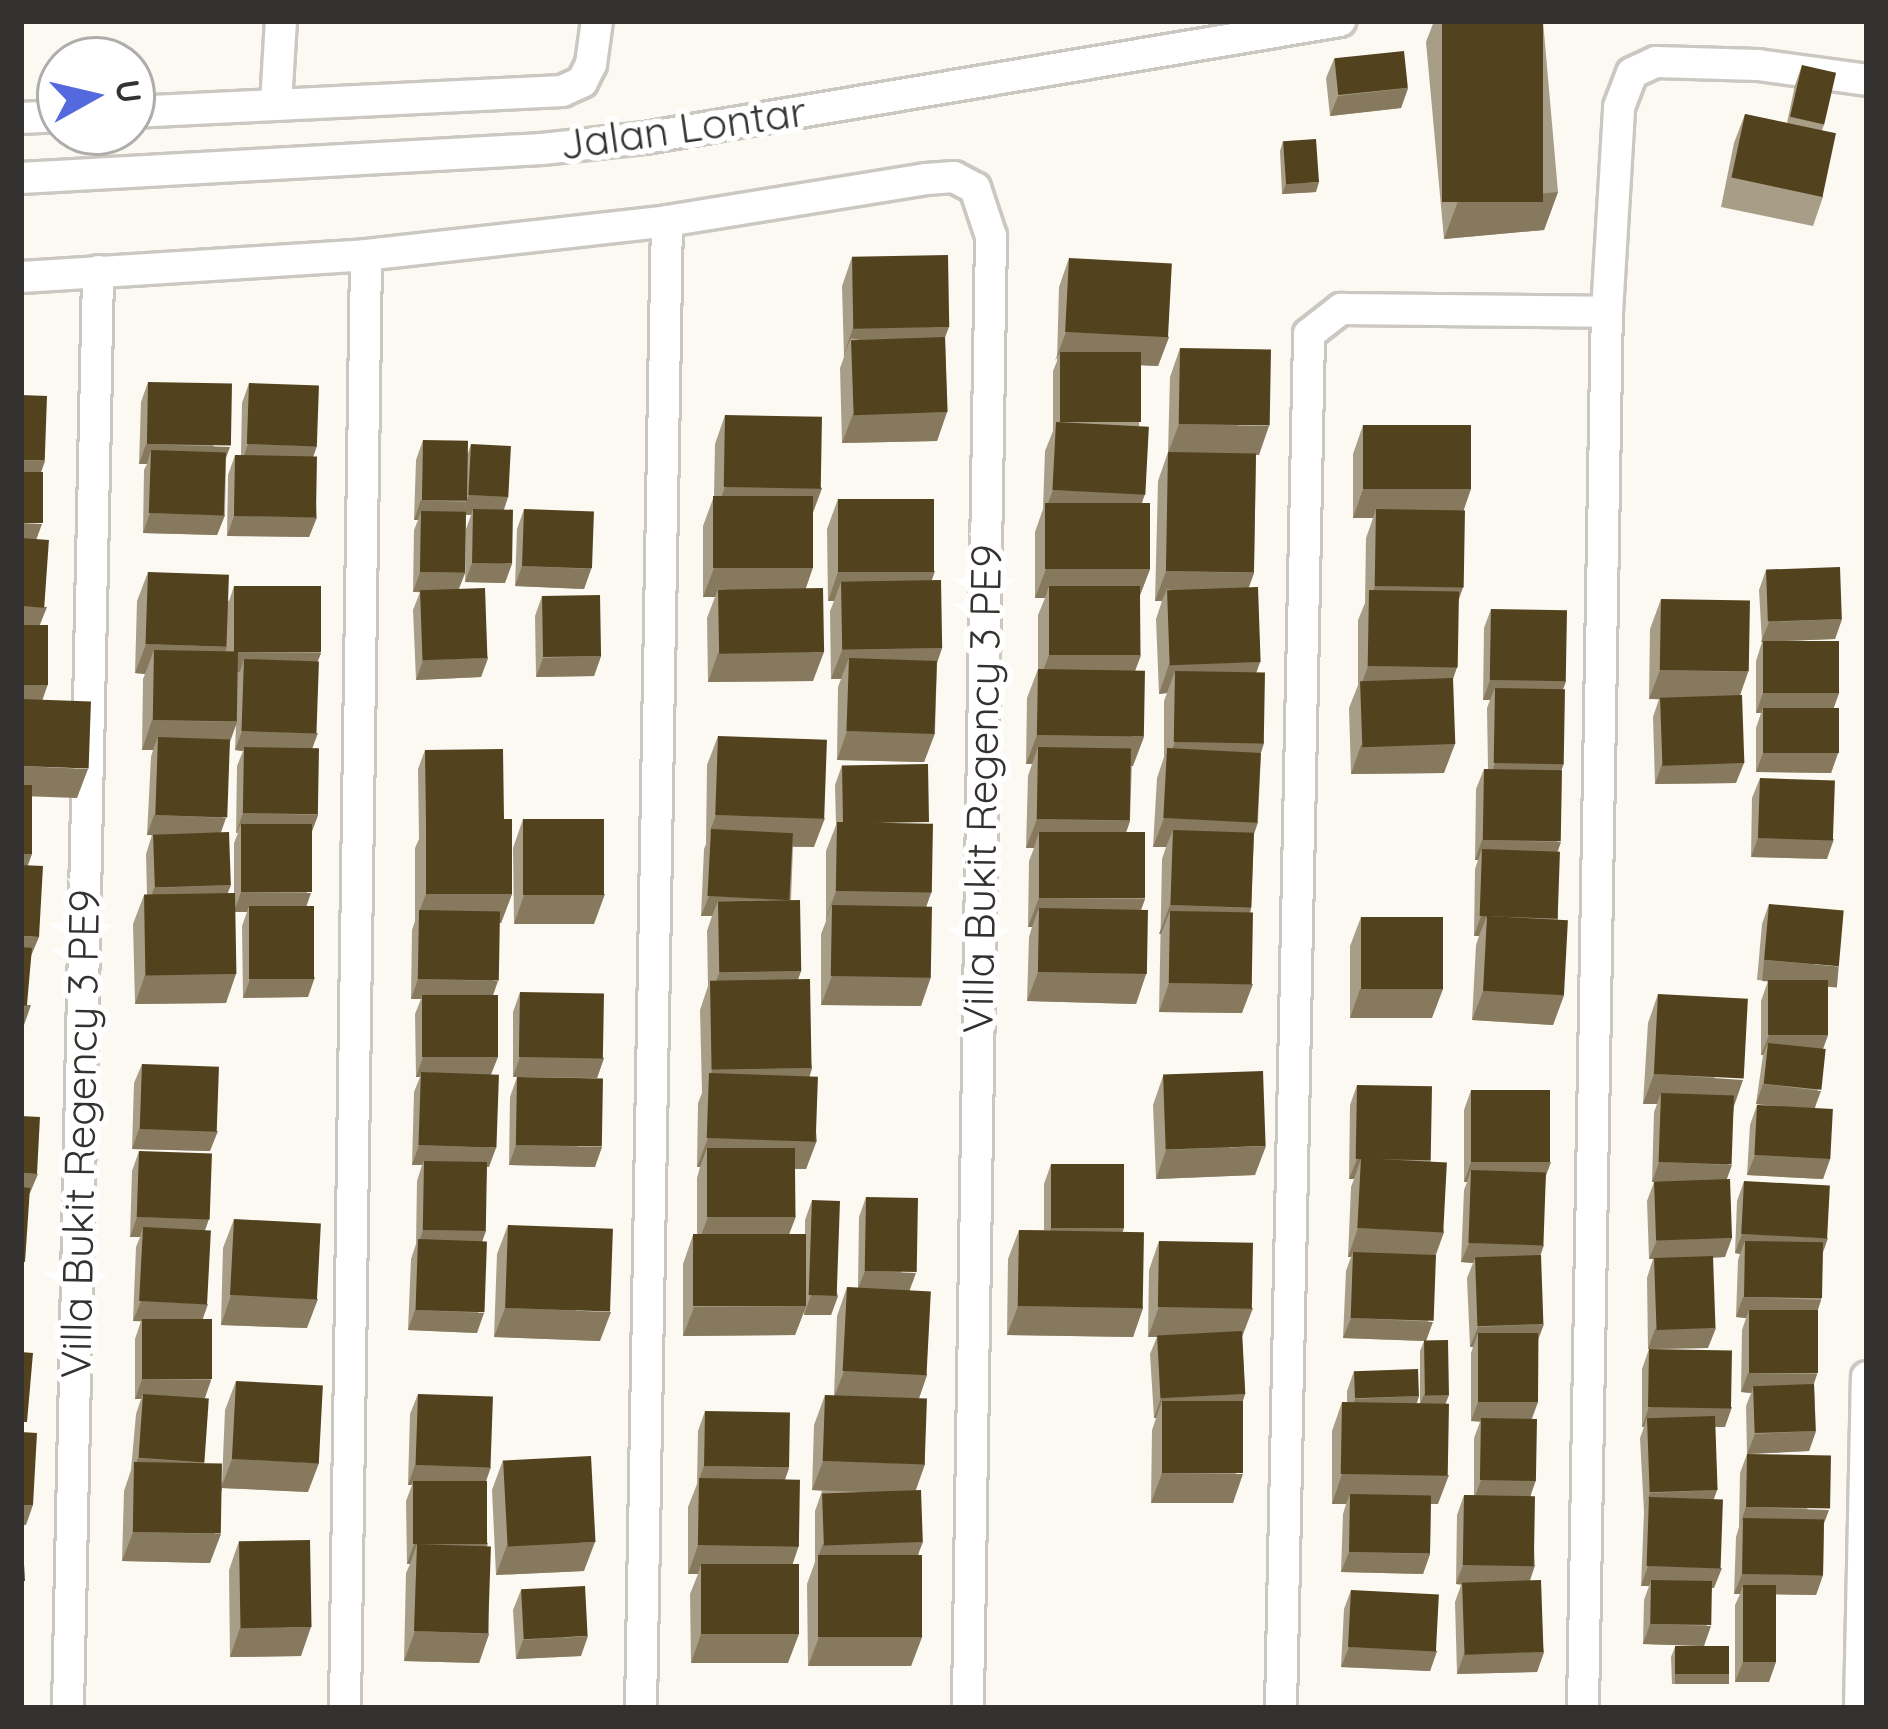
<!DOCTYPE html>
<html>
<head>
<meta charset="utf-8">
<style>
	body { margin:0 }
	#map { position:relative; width:1888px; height:1729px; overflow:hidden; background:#fcf9f2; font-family:Quicksand,sans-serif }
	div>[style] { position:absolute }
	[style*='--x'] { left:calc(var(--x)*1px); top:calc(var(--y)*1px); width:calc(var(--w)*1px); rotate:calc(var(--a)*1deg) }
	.roads { filter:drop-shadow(3px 0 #cbc8c1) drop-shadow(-3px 0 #cbc8c1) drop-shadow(0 3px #cbc8c1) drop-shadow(0 -3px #cbc8c1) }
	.minor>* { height:30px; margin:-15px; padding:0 15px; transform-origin:15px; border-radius:15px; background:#fff }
	.wall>* { inset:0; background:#a89e88 }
	.shaded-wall>* { inset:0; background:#86795e; transform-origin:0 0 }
	.building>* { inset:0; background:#53421e; transform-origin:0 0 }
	span { translate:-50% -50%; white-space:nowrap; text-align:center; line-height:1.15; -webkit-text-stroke:12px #fff; paint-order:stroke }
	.street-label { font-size:42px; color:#343230 }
	.frame { position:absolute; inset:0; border:24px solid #343230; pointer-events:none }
	.north { position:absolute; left:36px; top:36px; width:120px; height:120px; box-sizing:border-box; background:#fff; border:3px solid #aeadac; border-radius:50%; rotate:82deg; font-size:33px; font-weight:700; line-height:48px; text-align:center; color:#343230 }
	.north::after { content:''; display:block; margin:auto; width:42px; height:54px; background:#5569df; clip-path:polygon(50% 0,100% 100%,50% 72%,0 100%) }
</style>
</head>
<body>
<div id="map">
	<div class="roads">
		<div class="minor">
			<div style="--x:276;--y:104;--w:83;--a:-86.6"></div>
			<div style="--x:132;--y:112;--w:431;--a:-2.8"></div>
			<div style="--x:562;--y:91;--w:22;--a:-24"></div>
			<div style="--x:582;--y:82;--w:20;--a:-63"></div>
			<div style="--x:591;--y:64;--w:43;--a:-82.1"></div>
			<div style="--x:21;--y:118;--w:39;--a:-3"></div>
			<div style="--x:21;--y:178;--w:522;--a:-3.19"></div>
			<div style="--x:542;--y:149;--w:104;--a:-6.1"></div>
			<div style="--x:645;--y:138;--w:705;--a:-9.56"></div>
			<div style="--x:21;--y:277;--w:346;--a:-3.6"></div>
			<div style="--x:366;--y:255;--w:303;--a:-6.4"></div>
			<div style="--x:667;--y:221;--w:262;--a:-9.2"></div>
			<div style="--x:926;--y:179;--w:28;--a:-4"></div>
			<div style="--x:954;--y:177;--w:24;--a:28"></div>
			<div style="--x:975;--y:188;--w:51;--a:71.6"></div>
			<div style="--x:991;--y:236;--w:1472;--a:90.9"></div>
			<div style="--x:68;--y:1708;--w:1437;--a:-88.8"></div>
			<div style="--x:345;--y:1708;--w:1453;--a:-89.17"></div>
			<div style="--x:641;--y:1708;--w:1487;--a:-89"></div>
			<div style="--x:1281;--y:1708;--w:1374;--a:-88.83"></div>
			<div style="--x:1309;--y:334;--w:41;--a:-38"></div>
			<div style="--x:1341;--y:309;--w:266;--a:0.6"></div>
			<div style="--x:1583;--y:1708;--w:1396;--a:-89.02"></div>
			<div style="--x:1607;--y:312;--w:205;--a:-86.6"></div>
			<div style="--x:1619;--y:107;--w:36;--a:-69"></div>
			<div style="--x:1632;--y:73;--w:26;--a:-25"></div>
			<div style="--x:1656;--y:62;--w:102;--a:1.7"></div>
			<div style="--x:1758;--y:65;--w:110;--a:7.8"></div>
			<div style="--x:1860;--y:1708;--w:331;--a:-88.8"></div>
		</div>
	</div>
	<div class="wall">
		<div style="clip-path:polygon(1434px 21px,1543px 21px,1558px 192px,1544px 230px,1444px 239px,1426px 42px)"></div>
		<div style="clip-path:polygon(1334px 59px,1408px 88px,1401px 108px,1330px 116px,1326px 78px)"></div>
		<div style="clip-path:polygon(1802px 65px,1824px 125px,1822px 130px,1823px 197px,1813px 226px,1721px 207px,1734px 143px,1745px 114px,1787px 123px,1795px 85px)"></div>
		<div style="clip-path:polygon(1283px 141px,1316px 192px,1282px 194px,1280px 151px)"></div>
		<div style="clip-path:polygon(852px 257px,945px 337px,947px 412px,937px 441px,842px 443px,840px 368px,844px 357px,842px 286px)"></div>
		<div style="clip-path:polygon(1069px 258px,1169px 337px,1158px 366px,1141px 365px,1139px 426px,1142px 503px,1150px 569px,1140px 595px,1141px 655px,1135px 671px,1130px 821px,1126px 832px,1145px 899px,1141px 910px,1146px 974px,1136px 1004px,1027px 1001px,1029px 937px,1032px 927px,1028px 927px,1029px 861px,1034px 848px,1026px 848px,1028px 776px,1032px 764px,1026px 764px,1027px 698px,1038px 669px,1038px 615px,1045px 598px,1035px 598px,1035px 532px,1043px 509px,1045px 451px,1053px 431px,1053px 371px,1057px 361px,1059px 287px)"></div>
		<div style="clip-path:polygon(1180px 348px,1259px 455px,1256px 455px,1254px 573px,1249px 587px,1260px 662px,1256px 672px,1264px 743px,1261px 753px,1258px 822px,1254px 834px,1251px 908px,1242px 1013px,1159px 1012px,1162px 859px,1166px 847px,1153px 847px,1157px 778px,1164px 757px,1164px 701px,1167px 693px,1159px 694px,1156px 619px,1162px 601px,1155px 601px,1158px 481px,1168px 452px,1170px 377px)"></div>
		<div style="clip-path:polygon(148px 382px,226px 458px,225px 515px,217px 535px,143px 533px,144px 470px,147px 464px,139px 464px,141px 402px)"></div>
		<div style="clip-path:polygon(249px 383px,313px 456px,317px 517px,309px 537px,227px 536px,228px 475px,235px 455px,241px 456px,242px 403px)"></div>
		<div style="clip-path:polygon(725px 415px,822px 488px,813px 513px,813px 567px,806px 588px,813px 681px,708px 682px,707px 618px,715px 597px,703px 597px,703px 526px,714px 496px,715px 444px)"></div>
		<div style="clip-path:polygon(1363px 425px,1464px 510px,1463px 587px,1458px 601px,1457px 667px,1453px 678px,1444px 773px,1351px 774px,1349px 708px,1358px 685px,1358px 620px,1365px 603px,1366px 538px,1373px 518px,1353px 518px,1353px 454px)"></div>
		<div style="clip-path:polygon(423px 440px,468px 453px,471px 444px,508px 497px,504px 510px,505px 583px,465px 582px,466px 529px,471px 515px,466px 515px,465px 573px,459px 589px,488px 658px,481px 677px,416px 680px,413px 610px,420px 592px,413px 592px,414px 530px,418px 520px,414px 520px,416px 460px)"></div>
		<div style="clip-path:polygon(838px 499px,932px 580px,942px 648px,937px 663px,935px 733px,924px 762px,837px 760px,838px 687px,841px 679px,831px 679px,830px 611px,834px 601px,828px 601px,827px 529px)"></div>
		<div style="clip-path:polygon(524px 509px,591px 569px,584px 589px,515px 586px,517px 529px)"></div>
		<div style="clip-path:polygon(1766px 570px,1842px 619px,1835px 639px,1781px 641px,1839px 693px,1833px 708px,1838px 753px,1831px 773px,1756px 772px,1756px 728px,1761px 713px,1756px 713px,1756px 661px,1762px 642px,1759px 590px)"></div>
		<div style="clip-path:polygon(evenodd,148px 572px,229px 601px,234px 586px,321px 653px,318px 661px,312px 748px,318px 815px,312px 831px,306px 906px,308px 997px,243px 998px,242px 926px,247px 912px,235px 912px,226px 1003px,135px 1004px,133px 924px,144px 895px,147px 895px,146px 854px,152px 835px,147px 835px,151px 757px,153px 750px,142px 750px,143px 679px,145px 674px,135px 673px,137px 601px,148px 572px,236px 725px,235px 750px,243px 751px,237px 766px,236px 833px,238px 833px,234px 843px,234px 893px,228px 893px,221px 832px,230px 742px,236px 725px)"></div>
		<div style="clip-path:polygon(542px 596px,601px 656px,594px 676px,536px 677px,535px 616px)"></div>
		<div style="clip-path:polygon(1661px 599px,1748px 672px,1740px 695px,1736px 783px,1655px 784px,1653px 717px,1659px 699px,1649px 699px,1650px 629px)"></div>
		<div style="clip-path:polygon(1491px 609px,1566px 681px,1563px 689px,1557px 852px,1558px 920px,1564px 995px,1553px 1025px,1472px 1020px,1476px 945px,1479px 936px,1474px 936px,1475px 869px,1478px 860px,1475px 860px,1476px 789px,1484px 769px,1488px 769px,1487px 708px,1490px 700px,1483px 700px,1484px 628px)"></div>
		<div style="clip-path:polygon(718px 736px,814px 847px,793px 847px,791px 900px,801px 971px,798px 979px,812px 1068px,810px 1075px,817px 1140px,806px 1169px,795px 1169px,796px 1216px,789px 1234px,805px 1234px,805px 1220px,812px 1200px,838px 1296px,831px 1315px,804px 1315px,804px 1312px,795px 1335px,683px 1336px,683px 1264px,693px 1235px,697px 1235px,697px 1178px,700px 1167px,697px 1167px,698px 1103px,702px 1093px,700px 1010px,708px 986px,707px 931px,712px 916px,701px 916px,704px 849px,706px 844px,707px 765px)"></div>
		<div style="clip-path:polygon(425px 750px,504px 819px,512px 894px,501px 923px,499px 923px,493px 995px,489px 1167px,487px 1167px,477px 1333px,408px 1330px,411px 1259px,416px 1244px,417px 1181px,422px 1165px,412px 1165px,414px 1092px,420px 1077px,416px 1077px,415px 1014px,421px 999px,411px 999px,412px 930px,415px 921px,415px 848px,419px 839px,418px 769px)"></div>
		<div style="clip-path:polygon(842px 765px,931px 893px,926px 906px,921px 1006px,821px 1005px,821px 934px,826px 921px,826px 851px,836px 825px,835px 785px)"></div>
		<div style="clip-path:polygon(1760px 778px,1827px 859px,1751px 857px,1752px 798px)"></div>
		<div style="clip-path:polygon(523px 819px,594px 924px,514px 924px,513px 848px)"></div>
		<div style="clip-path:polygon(1769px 904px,1832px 987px,1828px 986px,1828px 1035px,1823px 1049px,1815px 1108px,1830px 1159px,1823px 1179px,1747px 1175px,1750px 1125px,1757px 1105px,1772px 1106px,1756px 1104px,1763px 1055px,1761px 1055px,1761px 1001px,1768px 981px,1771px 981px,1757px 980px,1762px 924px)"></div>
		<div style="clip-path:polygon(1361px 917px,1432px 1018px,1350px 1018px,1350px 946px)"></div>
		<div style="clip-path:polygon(520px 992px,604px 1058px,597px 1078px,513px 1077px,513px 1012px)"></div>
		<div style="clip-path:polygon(1658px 994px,1734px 1106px,1727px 1179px,1725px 1257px,1713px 1258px,1708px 1348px,1648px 1349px,1647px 1278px,1653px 1259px,1649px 1259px,1647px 1201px,1654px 1182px,1652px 1182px,1654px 1112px,1657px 1104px,1643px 1104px,1648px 1023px)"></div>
		<div style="clip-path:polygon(142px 1064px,210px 1151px,132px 1149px,134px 1083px)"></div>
		<div style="clip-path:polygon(1163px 1076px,1255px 1175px,1156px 1179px,1153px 1105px)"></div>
		<div style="clip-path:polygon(517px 1077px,595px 1167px,509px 1165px,510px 1097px)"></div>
		<div style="clip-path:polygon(1357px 1085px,1431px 1161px,1444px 1232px,1436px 1255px,1426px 1341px,1446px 1403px,1438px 1504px,1431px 1504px,1430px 1554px,1423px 1574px,1341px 1572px,1343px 1514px,1346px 1504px,1332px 1504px,1332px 1431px,1342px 1402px,1347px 1402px,1347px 1391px,1354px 1371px,1419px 1396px,1417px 1403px,1420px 1403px,1420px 1351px,1424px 1341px,1343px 1338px,1346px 1271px,1351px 1257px,1348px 1257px,1351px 1187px,1354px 1179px,1349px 1179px,1350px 1105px)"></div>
		<div style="clip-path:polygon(1471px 1090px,1546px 1174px,1540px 1255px,1538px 1402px,1532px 1419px,1531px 1496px,1535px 1565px,1530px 1581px,1544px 1652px,1537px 1672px,1457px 1674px,1455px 1602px,1461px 1585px,1456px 1584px,1457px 1515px,1464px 1495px,1474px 1495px,1474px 1438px,1480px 1422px,1471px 1421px,1471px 1353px,1473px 1347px,1470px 1347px,1467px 1278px,1473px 1263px,1461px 1262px,1464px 1190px,1467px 1182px,1464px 1182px,1464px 1110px)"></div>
		<div style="clip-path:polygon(139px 1151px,205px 1230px,203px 1319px,211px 1380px,205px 1398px,204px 1464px,222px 1482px,225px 1410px,236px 1381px,308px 1492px,222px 1488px,210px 1563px,122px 1561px,124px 1491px,131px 1470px,136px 1414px,141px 1399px,135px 1399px,135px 1339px,141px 1321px,133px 1321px,136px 1247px,140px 1237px,130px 1237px,132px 1171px)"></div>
		<div style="clip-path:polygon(1051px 1164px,1123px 1231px,1143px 1308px,1133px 1337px,1007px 1335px,1008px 1259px,1019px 1230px,1044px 1230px,1044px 1184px)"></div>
		<div style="clip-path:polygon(1744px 1181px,1823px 1252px,1821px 1300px,1818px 1310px,1817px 1374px,1814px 1384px,1816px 1431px,1809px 1451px,1748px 1454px,1824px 1524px,1823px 1575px,1816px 1595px,1776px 1594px,1769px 1682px,1735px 1682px,1735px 1605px,1740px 1594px,1734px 1594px,1736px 1537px,1739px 1527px,1740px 1473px,1747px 1454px,1746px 1406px,1751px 1393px,1741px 1392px,1742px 1330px,1746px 1318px,1736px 1317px,1738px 1260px,1740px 1254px,1735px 1253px,1737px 1201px)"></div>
		<div style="clip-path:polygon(866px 1197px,910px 1290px,927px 1375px,919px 1398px,925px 1464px,916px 1490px,922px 1637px,911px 1666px,808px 1666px,807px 1584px,815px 1562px,815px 1511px,822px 1491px,824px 1491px,812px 1490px,814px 1425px,825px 1395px,834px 1396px,837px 1316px,847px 1287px,858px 1288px,859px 1217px)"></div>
		<div style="clip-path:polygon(234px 1219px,307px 1328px,221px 1325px,223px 1248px)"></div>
		<div style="clip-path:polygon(508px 1225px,600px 1341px,494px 1337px,497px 1254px)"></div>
		<div style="clip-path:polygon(1159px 1241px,1242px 1337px,1245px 1394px,1243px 1401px,1233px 1503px,1151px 1503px,1152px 1430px,1156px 1418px,1154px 1418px,1150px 1354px,1157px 1337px,1148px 1337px,1149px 1270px)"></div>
		<div style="clip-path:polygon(1649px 1349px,1725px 1427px,1715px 1427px,1717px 1490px,1714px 1498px,1714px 1588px,1712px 1588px,1704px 1646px,1643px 1644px,1644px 1600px,1649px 1586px,1641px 1586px,1644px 1512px,1640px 1438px,1644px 1427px,1642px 1427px,1642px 1369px)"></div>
		<div style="clip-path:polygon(418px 1394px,486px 1481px,489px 1634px,479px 1663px,404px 1661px,406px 1573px,410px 1564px,407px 1564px,406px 1501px,412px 1485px,408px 1485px,410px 1414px)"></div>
		<div style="clip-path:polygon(705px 1411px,789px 1468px,785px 1479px,799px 1545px,792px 1564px,788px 1663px,691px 1663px,690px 1594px,698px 1574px,688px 1574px,688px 1507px,697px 1484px,698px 1431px)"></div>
		<div style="clip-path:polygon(503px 1460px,584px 1571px,496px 1575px,492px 1490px)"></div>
		<div style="clip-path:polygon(239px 1541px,301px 1656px,230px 1657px,229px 1570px)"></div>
		<div style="clip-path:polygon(521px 1590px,581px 1656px,516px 1659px,513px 1610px)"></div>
		<div style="clip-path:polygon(1351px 1590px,1437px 1651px,1430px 1671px,1341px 1667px,1344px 1609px)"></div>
		<div style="clip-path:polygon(1675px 1647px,1729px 1674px,1725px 1684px,1672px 1684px,1671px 1657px)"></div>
	</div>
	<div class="shaded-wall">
		<div style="clip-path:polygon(1408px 88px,1401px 108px,1330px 116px,1338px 96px)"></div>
		<div style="clip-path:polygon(1319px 182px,1316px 192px,1282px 194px,1286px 184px)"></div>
		<div style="clip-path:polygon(1558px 192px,1544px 230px,1444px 239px,1458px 201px)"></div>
		<div style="clip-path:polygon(949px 327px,938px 356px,851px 338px,843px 357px,853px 328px)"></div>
		<div style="clip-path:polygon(1066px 332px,1169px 337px,1158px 366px,1060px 362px,1060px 352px,1055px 361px)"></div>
		<div style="clip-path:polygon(947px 412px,937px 441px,842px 443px,853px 414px)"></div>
		<div style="clip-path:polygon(1179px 424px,1269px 426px,1259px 455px,1168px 453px)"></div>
		<div style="clip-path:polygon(146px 444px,230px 447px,223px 466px,151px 450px,147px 464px,139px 464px)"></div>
		<div style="clip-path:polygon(248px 444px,317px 446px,310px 466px,241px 464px)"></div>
		<div style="clip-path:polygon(21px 460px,45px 461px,38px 481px,21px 480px)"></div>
		<div style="clip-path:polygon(725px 487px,822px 488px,811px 517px,714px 517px)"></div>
		<div style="clip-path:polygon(1363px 489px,1471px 489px,1461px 518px,1376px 509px,1373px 518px,1353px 518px)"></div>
		<div style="clip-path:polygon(1053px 490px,1145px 494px,1135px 523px,1045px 511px)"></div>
		<div style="clip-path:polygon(469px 495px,508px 497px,501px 517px,473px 509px,471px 515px,461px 515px)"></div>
		<div style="clip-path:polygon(421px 500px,466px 502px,459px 522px,421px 511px,418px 520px,414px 520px)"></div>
		<div style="clip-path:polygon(150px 513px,225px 515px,217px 535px,143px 533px)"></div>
		<div style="clip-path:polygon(234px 516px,317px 517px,309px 537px,227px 536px)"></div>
		<div style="clip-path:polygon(21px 523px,42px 524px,35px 543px,21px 543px)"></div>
		<div style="clip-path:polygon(472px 563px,512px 564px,505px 583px,465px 582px)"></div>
		<div style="clip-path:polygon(522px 566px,591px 569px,584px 589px,515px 586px)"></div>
		<div style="clip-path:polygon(813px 567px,803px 596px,718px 589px,715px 597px,703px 597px,714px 568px)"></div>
		<div style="clip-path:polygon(1046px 569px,1150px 569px,1139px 598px,1049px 586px,1045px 598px,1035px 598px)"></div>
		<div style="clip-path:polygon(935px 571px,925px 600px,841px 582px,834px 601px,828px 601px,838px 572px)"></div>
		<div style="clip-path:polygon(1166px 571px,1254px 573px,1243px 603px,1167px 589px,1162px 601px,1155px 601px)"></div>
		<div style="clip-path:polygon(420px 572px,465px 573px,457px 593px,413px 592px)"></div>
		<div style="clip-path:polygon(1375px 586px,1463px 587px,1453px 617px,1369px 603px)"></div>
		<div style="clip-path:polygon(21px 606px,47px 607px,39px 627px,21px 626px)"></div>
		<div style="clip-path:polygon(1842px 619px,1835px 639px,1761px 642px,1769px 622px)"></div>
		<div style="clip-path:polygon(146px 644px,227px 647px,217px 676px,154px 650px,145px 674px,135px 673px)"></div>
		<div style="clip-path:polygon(942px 648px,932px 677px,849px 658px,841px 679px,831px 679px,842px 650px)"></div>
		<div style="clip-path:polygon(234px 652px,321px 653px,313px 672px,244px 659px,240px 672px,227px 672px)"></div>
		<div style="clip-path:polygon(824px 652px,813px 681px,708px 682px,718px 653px)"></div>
		<div style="clip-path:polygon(1049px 655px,1141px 655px,1130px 684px,1038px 684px)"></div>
		<div style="clip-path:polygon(601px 656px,594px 676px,536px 677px,543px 658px)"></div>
		<div style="clip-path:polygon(488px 658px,481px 677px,416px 680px,423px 660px)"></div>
		<div style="clip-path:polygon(1260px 662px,1250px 691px,1175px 671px,1167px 693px,1159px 694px,1169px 664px)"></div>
		<div style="clip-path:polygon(1368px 666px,1457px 667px,1447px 697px,1360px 688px)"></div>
		<div style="clip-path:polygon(1660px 670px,1748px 672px,1738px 701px,1649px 699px)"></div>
		<div style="clip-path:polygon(1490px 680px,1566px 681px,1559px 701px,1495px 688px,1490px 700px,1483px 700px)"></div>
		<div style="clip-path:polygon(48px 684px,41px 704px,21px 704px,21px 685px)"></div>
		<div style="clip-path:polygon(1763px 693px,1839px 693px,1832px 713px,1763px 708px,1761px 713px,1756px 713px)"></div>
		<div style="clip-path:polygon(152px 720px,237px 722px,226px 752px,158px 737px,153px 750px,142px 750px)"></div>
		<div style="clip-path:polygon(242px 731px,318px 733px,311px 752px,244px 747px,243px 751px,235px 750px)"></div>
		<div style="clip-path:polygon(847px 731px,935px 733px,924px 762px,837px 760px)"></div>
		<div style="clip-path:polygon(1037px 735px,1144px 737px,1133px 766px,1038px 764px,1038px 747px,1032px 764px,1026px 764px)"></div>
		<div style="clip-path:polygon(1175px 742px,1264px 743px,1254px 772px,1166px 765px)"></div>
		<div style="clip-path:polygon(1455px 744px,1444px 773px,1351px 774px,1361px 745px)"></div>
		<div style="clip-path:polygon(1763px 753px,1838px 753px,1831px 773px,1756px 772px)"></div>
		<div style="clip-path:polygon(1495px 763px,1564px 763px,1557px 783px,1488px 782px)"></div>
		<div style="clip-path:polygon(1744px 763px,1736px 783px,1655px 784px,1662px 764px)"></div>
		<div style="clip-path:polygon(21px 766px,88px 769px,77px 798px,21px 796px)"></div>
		<div style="clip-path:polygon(243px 813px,318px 815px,311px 834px,241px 824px,236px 833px)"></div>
		<div style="clip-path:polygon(154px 815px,226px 818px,219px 838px,147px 835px)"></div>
		<div style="clip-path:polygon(716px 815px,825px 818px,814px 847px,711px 844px,711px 829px,705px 844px)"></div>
		<div style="clip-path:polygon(1164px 818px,1258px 822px,1248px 851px,1173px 830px,1166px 847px,1153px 847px)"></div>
		<div style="clip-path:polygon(1037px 819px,1130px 821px,1120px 850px,1039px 832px,1034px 848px,1026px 848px)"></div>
		<div style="clip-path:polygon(1758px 838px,1834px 839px,1827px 859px,1751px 857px)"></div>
		<div style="clip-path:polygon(1482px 840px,1561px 842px,1554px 862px,1482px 849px,1478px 860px,1475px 860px)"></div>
		<div style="clip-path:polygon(21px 854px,32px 854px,25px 873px,21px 873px)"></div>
		<div style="clip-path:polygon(231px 885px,223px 905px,147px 908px,154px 888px)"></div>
		<div style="clip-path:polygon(836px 891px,931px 893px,921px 922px,832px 905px,825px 921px)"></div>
		<div style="clip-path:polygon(241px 892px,311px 893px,304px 913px,249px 906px,247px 912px,234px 912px)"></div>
		<div style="clip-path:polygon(426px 894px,512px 894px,501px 923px,419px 923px,419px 912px)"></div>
		<div style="clip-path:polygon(605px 894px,594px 924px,514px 924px,524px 895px)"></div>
		<div style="clip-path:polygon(709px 896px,791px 900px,718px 901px,712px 916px,701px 916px)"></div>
		<div style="clip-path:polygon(1039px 898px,1145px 899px,1134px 928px,1039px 908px,1032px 927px,1028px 927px)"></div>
		<div style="clip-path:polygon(1170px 905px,1251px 908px,1241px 937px,1170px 911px,1161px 934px,1159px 934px)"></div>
		<div style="clip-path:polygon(1481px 916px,1487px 916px,1479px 936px,1474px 936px)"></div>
		<div style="clip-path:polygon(21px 936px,39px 937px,31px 956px,21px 956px)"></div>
		<div style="left:1764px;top:960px;width:75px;height:21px;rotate:5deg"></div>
		<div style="clip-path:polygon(801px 971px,791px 1000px,711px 997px,719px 973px)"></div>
		<div style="clip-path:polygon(1038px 972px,1146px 974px,1136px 1004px,1027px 1001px)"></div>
		<div style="clip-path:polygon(236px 974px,226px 1003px,135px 1004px,145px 975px)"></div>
		<div style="clip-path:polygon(832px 976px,931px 977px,921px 1006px,821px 1005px)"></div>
		<div style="clip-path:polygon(315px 977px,308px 997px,243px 998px,250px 979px)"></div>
		<div style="clip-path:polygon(418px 979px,498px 981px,491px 1001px,422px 995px,421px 999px,411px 999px)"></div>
		<div style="clip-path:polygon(1169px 983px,1253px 984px,1242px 1013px,1159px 1012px)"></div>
		<div style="clip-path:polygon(1360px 989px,1443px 989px,1432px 1018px,1350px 1018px)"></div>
		<div style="clip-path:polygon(1483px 991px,1564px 995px,1553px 1025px,1472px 1020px)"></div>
		<div style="clip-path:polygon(21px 1005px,31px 1005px,24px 1025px,21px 1025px)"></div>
		<div style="clip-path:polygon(1769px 1035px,1828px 1035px,1821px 1054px,1768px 1043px,1763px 1055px,1761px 1055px)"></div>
		<div style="clip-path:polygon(423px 1057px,498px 1057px,490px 1077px,421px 1072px,420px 1077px,416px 1077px)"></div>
		<div style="clip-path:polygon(520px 1057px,604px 1058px,597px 1078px,513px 1077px)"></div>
		<div style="clip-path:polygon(812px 1068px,802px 1098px,709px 1081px,712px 1070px)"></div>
		<div style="clip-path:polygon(1654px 1074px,1743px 1080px,1733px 1109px,1661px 1093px,1657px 1104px,1643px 1104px)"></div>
		<div style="clip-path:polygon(1763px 1084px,1821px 1091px,1814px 1110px,1756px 1104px)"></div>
		<div style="clip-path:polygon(139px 1129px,218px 1131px,210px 1151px,132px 1149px)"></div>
		<div style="clip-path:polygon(708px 1138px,817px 1140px,806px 1169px,707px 1167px,707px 1148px,700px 1167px,697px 1167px)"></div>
		<div style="clip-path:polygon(419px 1145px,496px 1148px,489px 1167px,424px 1165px,424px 1161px,422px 1165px,412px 1165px)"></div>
		<div style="clip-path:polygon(516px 1145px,602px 1147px,595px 1167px,509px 1165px)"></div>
		<div style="clip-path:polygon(1266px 1146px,1255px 1175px,1156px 1179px,1166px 1150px)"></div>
		<div style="clip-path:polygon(1755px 1155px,1830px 1159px,1823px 1179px,1747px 1175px)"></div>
		<div style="clip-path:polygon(1357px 1159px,1361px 1159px,1354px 1179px,1349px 1179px)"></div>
		<div style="clip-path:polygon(1471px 1162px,1551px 1162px,1544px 1181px,1471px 1170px,1467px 1182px,1464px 1182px)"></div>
		<div style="clip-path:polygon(1659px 1162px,1732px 1165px,1725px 1184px,1652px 1182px)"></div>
		<div style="clip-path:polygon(21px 1173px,38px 1174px,30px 1193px,21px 1193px)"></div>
		<div style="clip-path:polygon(796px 1216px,785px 1245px,697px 1246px,708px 1217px)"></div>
		<div style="clip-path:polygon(137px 1217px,209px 1219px,202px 1239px,143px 1227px,140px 1237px,130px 1237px)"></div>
		<div style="clip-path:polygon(1051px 1228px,1124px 1228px,1117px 1247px,1044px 1247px)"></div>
		<div style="clip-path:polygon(1358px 1228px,1444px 1232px,1433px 1261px,1353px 1252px,1351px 1257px,1348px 1257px)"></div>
		<div style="clip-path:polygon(423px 1230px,486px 1231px,479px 1250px,418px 1245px)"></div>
		<div style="clip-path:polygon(1742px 1234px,1828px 1238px,1821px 1258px,1745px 1241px,1740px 1254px,1735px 1253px)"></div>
		<div style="clip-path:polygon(1732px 1238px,1725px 1257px,1649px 1259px,1657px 1240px)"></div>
		<div style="clip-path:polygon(1469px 1243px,1544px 1245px,1537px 1265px,1475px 1259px,1473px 1263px,1461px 1262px)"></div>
		<div style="clip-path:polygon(865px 1271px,916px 1273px,909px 1292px,857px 1291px)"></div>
		<div style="clip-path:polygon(231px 1295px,318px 1299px,307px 1328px,221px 1325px)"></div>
		<div style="clip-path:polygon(811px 1295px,838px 1296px,831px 1315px,804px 1315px)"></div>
		<div style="clip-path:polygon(1743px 1297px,1821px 1300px,1814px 1320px,1749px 1310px,1746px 1318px,1736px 1317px)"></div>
		<div style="clip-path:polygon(141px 1301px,208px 1304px,201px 1324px,133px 1321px)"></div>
		<div style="clip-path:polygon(806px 1306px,795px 1335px,683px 1336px,694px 1307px)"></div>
		<div style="clip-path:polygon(1018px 1306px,1143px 1308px,1133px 1337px,1007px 1335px)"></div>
		<div style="clip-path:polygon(1159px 1307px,1253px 1308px,1242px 1337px,1148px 1337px)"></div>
		<div style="clip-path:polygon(505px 1308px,611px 1312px,600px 1341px,494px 1337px)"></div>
		<div style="clip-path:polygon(415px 1310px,484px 1313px,477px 1333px,408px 1330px)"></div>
		<div style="clip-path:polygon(1351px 1318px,1433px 1322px,1426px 1341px,1343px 1338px)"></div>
		<div style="clip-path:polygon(1544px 1324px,1537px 1343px,1478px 1333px,1473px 1347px,1470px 1347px,1478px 1327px)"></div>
		<div style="clip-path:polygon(1716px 1328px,1708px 1348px,1648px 1349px,1655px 1329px)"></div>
		<div style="clip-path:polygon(844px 1371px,927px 1375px,917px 1404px,833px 1400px)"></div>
		<div style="clip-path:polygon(1748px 1373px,1817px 1374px,1810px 1394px,1753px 1387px,1751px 1393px,1741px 1392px)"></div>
		<div style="clip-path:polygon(142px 1379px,211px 1380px,204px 1400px,143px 1394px,141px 1399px,135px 1399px)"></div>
		<div style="clip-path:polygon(1245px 1394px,1238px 1414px,1162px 1401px,1156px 1418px,1154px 1418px,1161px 1398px)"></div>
		<div style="clip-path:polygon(1424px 1394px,1449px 1395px,1445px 1405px,1420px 1404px)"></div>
		<div style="clip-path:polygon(1419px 1396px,1412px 1416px,1348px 1419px,1355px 1399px)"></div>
		<div style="clip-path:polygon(1478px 1402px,1538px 1402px,1530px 1422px,1471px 1421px)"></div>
		<div style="clip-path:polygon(1649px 1407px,1732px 1407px,1725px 1427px,1648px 1427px,1647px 1418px,1644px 1427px,1642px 1427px)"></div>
		<div style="clip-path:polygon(1816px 1431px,1809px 1451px,1747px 1454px,1755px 1434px)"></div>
		<div style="clip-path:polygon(138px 1458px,204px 1463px,134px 1468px)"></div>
		<div style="clip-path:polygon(232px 1459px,319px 1463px,308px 1492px,221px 1488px)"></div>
		<div style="clip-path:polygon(823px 1461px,925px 1464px,914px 1494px,812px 1490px)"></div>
		<div style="clip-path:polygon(415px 1465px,491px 1467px,484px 1487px,413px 1481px,412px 1485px,408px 1485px)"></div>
		<div style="clip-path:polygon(704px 1466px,789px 1468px,782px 1488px,699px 1480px)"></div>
		<div style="clip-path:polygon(1162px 1473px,1243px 1474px,1233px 1503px,1151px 1503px)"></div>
		<div style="clip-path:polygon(1342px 1474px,1449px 1475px,1438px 1504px,1350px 1504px,1350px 1494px,1346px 1504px,1332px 1504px)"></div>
		<div style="clip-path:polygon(1481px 1480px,1536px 1480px,1529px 1500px,1474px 1499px)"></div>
		<div style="clip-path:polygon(1717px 1490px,1710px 1510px,1649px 1497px,1643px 1512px,1650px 1493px)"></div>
		<div style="clip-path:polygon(21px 1505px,33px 1505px,26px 1525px,21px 1525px)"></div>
		<div style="clip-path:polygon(1746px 1507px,1829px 1510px,1822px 1529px,1743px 1518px,1739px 1527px)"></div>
		<div style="clip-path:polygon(133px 1532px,221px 1534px,210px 1563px,122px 1561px)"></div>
		<div style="clip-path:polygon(595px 1542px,584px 1571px,496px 1575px,507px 1545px)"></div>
		<div style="clip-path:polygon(923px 1542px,915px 1562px,818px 1557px,823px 1544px)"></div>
		<div style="clip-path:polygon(488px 1543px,481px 1562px,417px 1544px,410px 1564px,407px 1564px,414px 1544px)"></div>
		<div style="clip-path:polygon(698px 1545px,799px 1545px,789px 1575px,701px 1565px,698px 1574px,688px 1574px)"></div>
		<div style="clip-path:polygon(1349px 1552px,1430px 1554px,1423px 1574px,1341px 1572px)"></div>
		<div style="clip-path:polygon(1463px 1565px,1535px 1565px,1528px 1585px,1456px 1584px)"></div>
		<div style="clip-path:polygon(1648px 1566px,1722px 1568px,1714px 1588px,1651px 1586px,1651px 1580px,1649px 1586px,1641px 1586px)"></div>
		<div style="clip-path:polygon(1742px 1574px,1823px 1575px,1816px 1595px,1743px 1594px,1743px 1585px,1740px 1594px,1734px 1594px)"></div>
		<div style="clip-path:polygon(1650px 1624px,1711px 1626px,1704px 1646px,1643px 1644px)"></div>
		<div style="clip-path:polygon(311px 1627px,301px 1656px,230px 1657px,240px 1628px)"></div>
		<div style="clip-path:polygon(415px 1631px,489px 1634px,479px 1663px,404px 1661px)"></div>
		<div style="clip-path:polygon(701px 1634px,799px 1634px,788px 1663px,691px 1663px)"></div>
		<div style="clip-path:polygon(588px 1636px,581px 1656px,516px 1659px,523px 1640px)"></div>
		<div style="clip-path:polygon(819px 1637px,922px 1637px,911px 1666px,808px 1666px)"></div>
		<div style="clip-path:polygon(1349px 1647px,1437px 1651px,1430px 1671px,1341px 1667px)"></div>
		<div style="clip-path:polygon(1544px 1652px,1537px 1672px,1457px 1674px,1464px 1654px)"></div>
		<div style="clip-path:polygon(1743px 1662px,1776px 1662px,1769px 1682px,1735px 1682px)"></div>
		<div style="left:1675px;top:1674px;width:54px;height:10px"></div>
	</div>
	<div class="building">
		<div style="left:1442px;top:21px;width:101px;height:181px"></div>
		<div style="left:1404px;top:51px;width:37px;height:70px;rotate:84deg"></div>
		<div style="left:1802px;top:65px;width:35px;height:53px;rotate:13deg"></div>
		<div style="left:1745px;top:114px;width:93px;height:65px;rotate:12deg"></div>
		<div style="left:1316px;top:139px;width:43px;height:33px;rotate:86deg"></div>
		<div style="left:948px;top:255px;width:72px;height:96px;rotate:89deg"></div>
		<div style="left:1069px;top:258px;width:103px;height:74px;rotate:3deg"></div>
		<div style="left:945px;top:337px;width:75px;height:94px;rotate:88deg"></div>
		<div style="left:1180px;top:348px;width:91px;height:76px;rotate:1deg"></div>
		<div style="left:1060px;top:352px;width:81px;height:70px"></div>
		<div style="left:148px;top:382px;width:84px;height:62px;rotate:1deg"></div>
		<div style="left:249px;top:383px;width:70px;height:61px;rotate:2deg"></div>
		<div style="left:21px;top:395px;width:26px;height:65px;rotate:2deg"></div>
		<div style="left:725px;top:415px;width:97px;height:72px;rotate:1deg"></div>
		<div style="left:1056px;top:422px;width:93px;height:68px;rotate:3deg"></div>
		<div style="left:1363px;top:425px;width:108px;height:64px"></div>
		<div style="left:423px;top:440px;width:45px;height:60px;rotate:1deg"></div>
		<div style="left:471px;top:444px;width:40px;height:51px;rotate:3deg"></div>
		<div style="left:151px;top:450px;width:75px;height:63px;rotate:2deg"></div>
		<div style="left:1168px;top:452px;width:88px;height:119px;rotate:1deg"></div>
		<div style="left:235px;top:455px;width:82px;height:61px;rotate:1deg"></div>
		<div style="left:21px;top:472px;width:22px;height:51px"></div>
		<div style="left:713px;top:496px;width:100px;height:72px"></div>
		<div style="left:838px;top:499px;width:96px;height:73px"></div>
		<div style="left:1045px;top:503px;width:105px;height:66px"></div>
		<div style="left:473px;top:509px;width:40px;height:54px;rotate:1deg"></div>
		<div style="left:524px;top:509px;width:70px;height:57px;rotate:2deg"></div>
		<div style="left:1376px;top:509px;width:89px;height:77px;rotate:1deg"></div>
		<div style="left:421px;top:511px;width:45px;height:61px;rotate:1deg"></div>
		<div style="left:21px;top:538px;width:28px;height:68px;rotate:4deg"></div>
		<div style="left:1840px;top:567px;width:52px;height:74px;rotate:88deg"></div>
		<div style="left:148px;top:572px;width:81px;height:72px;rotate:2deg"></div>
		<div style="left:941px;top:580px;width:68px;height:100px;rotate:89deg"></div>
		<div style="left:234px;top:586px;width:87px;height:66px"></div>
		<div style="left:1049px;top:586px;width:91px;height:69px"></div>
		<div style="left:1258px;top:587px;width:75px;height:91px;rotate:88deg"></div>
		<div style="left:485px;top:588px;width:70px;height:65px;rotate:88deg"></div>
		<div style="left:823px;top:588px;width:64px;height:105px;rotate:89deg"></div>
		<div style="left:1369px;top:590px;width:90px;height:76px;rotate:1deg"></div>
		<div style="left:600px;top:595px;width:61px;height:58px;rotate:89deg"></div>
		<div style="left:1661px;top:599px;width:89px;height:71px;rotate:1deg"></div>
		<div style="left:1491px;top:609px;width:76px;height:71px;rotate:1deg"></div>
		<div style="left:21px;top:625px;width:27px;height:60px"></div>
		<div style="left:1763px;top:641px;width:76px;height:52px"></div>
		<div style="left:154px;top:650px;width:84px;height:70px;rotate:1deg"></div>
		<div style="left:849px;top:658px;width:88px;height:73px;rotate:2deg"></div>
		<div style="left:244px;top:659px;width:75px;height:72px;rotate:2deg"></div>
		<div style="left:1038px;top:669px;width:107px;height:66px;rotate:1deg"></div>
		<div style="left:1175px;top:671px;width:90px;height:71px;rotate:1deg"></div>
		<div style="left:1453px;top:678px;width:66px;height:93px;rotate:88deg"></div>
		<div style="left:1495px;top:688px;width:70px;height:75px;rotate:1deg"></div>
		<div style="left:1742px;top:695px;width:68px;height:82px;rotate:88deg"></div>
		<div style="left:21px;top:699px;width:70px;height:67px;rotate:2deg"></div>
		<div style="left:1763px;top:708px;width:76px;height:45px"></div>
		<div style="left:718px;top:736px;width:109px;height:79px;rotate:2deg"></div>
		<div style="left:158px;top:737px;width:72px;height:78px;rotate:2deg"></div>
		<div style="left:244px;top:747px;width:75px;height:66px;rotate:1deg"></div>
		<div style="left:1038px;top:747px;width:93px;height:72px;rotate:1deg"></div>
		<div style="left:1167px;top:748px;width:94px;height:70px;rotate:3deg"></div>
		<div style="clip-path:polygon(503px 749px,504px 819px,426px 819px,426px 822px,425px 750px)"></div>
		<div style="left:928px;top:764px;width:58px;height:86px;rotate:89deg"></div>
		<div style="left:1484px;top:769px;width:78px;height:71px;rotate:1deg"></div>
		<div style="left:1760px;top:778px;width:75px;height:60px;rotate:2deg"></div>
		<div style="left:21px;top:785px;width:11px;height:69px"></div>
		<div style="left:426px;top:819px;width:86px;height:75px"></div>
		<div style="left:523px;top:819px;width:81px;height:76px"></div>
		<div style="left:837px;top:822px;width:96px;height:69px;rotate:1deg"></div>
		<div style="left:241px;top:824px;width:71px;height:68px"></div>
		<div style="left:711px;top:829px;width:82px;height:67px;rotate:3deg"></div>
		<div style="left:1173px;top:830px;width:81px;height:75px;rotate:2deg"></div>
		<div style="left:229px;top:832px;width:53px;height:76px;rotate:88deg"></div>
		<div style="left:1039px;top:832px;width:106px;height:66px"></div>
		<div style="left:1482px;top:849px;width:78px;height:67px;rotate:2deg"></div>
		<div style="clip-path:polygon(21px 865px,43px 866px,39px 937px,21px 936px)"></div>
		<div style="left:235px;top:893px;width:81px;height:91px;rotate:89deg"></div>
		<div style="left:800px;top:900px;width:71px;height:82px;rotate:89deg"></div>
		<div style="left:1769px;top:904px;width:75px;height:56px;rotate:5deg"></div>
		<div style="left:832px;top:905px;width:100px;height:71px;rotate:1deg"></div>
		<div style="left:249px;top:906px;width:65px;height:73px"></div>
		<div style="left:1039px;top:908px;width:109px;height:64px;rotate:1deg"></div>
		<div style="left:419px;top:910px;width:81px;height:69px;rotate:1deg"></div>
		<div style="left:1170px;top:911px;width:83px;height:72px;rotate:1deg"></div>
		<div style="left:1487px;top:916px;width:81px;height:75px;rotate:3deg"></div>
		<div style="left:1361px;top:917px;width:82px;height:72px"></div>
		<div style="left:21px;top:947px;width:11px;height:58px;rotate:5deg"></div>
		<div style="left:810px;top:979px;width:89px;height:100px;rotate:89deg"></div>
		<div style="left:1828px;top:980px;width:55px;height:60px;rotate:90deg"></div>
		<div style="left:520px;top:992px;width:84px;height:65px;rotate:1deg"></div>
		<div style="left:1658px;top:994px;width:90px;height:80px;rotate:3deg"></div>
		<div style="left:422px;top:995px;width:76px;height:62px"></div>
		<div style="left:21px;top:1023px;width:3px;height:74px"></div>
		<div style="left:1768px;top:1043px;width:58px;height:41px;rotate:6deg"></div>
		<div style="left:142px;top:1064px;width:77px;height:65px;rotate:2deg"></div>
		<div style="left:1263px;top:1071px;width:75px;height:100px;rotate:88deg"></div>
		<div style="left:421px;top:1072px;width:78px;height:73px;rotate:2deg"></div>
		<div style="left:709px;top:1073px;width:109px;height:65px;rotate:2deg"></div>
		<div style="left:517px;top:1077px;width:86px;height:68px;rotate:1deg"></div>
		<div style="left:1357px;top:1085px;width:75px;height:74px;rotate:1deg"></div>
		<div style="left:1471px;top:1090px;width:79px;height:72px"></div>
		<div style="left:1661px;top:1093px;width:73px;height:69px;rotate:2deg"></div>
		<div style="left:1757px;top:1105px;width:76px;height:50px;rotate:3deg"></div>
		<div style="left:21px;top:1116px;width:19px;height:57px;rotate:3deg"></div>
		<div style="left:707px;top:1148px;width:88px;height:69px"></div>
		<div style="left:139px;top:1151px;width:73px;height:66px;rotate:2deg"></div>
		<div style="left:1361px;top:1158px;width:86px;height:70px;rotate:3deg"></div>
		<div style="left:424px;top:1161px;width:63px;height:69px;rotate:1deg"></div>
		<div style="left:1051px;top:1164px;width:73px;height:64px"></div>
		<div style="left:1471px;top:1170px;width:75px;height:73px;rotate:2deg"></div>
		<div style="left:1730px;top:1179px;width:59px;height:76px;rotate:88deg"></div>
		<div style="left:1744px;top:1181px;width:86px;height:53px;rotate:3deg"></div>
		<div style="clip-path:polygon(21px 1187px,30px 1188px,25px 1262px,21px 1261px)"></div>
		<div style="left:866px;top:1197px;width:52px;height:74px;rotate:1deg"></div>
		<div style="left:812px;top:1200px;width:28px;height:95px;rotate:2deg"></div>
		<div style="left:234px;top:1219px;width:87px;height:76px;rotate:3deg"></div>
		<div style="left:508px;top:1225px;width:105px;height:83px;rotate:2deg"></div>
		<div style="left:143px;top:1227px;width:68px;height:74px;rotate:3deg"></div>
		<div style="left:1019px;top:1230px;width:125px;height:76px;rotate:1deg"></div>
		<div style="left:806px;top:1234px;width:72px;height:113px;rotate:90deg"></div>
		<div style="left:418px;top:1239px;width:69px;height:71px;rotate:2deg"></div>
		<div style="left:1159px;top:1241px;width:94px;height:66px;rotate:1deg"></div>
		<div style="left:1745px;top:1241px;width:78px;height:56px;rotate:1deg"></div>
		<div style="left:1353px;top:1252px;width:83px;height:66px;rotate:2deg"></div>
		<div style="left:1541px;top:1255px;width:69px;height:66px;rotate:88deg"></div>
		<div style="left:1713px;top:1256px;width:72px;height:59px;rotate:88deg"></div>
		<div style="clip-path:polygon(21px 1271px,24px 1271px,21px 1339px)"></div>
		<div style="left:847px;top:1287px;width:84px;height:84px;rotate:3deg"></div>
		<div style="left:1749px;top:1310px;width:69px;height:63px"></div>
		<div style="left:142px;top:1319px;width:70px;height:60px"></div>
		<div style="left:1242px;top:1331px;width:63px;height:85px;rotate:87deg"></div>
		<div style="left:1478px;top:1333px;width:60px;height:69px"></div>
		<div style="left:1448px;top:1340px;width:55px;height:24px;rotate:89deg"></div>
		<div style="left:1649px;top:1349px;width:83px;height:58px;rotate:1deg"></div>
		<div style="clip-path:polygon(21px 1352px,33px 1353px,27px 1422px,21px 1422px)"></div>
		<div style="left:1418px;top:1369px;width:27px;height:64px;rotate:88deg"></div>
		<div style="left:236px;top:1381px;width:87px;height:78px;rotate:3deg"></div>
		<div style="left:1814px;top:1384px;width:47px;height:61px;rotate:88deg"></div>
		<div style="left:143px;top:1394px;width:66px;height:64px;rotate:4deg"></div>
		<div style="left:418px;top:1394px;width:75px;height:71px;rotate:2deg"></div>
		<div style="left:825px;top:1395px;width:102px;height:66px;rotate:2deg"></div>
		<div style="left:1162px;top:1401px;width:81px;height:72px"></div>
		<div style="left:1342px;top:1402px;width:107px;height:72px;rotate:1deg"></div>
		<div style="left:705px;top:1411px;width:85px;height:55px;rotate:1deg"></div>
		<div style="left:1715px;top:1416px;width:74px;height:68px;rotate:88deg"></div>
		<div style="left:1481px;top:1418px;width:56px;height:62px;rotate:1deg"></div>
		<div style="clip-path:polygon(21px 1432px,37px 1433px,33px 1505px,21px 1505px)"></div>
		<div style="left:1747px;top:1454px;width:84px;height:53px;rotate:1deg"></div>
		<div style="left:591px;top:1456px;width:86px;height:88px;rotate:87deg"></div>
		<div style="left:134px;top:1462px;width:88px;height:70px;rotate:1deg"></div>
		<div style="left:699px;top:1478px;width:101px;height:67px;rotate:1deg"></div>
		<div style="left:413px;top:1481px;width:74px;height:63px"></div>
		<div style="left:921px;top:1490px;width:52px;height:99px;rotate:88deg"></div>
		<div style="left:1350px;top:1494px;width:81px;height:58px;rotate:1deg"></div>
		<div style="left:1464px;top:1495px;width:71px;height:70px;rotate:1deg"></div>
		<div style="left:1649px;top:1497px;width:74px;height:69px;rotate:2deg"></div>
		<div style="clip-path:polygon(21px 1512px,25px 1581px,21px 1581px)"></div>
		<div style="left:1743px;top:1518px;width:81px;height:56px;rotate:1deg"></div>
		<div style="left:310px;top:1540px;width:87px;height:71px;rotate:89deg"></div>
		<div style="left:417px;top:1544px;width:74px;height:87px;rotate:2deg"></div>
		<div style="left:818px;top:1555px;width:104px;height:82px"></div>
		<div style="left:799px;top:1564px;width:70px;height:98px;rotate:90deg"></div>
		<div style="left:1541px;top:1580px;width:72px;height:79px;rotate:88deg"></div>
		<div style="left:1651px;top:1580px;width:61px;height:44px;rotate:1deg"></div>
		<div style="left:1743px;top:1585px;width:33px;height:77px"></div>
		<div style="left:585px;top:1586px;width:50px;height:64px;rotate:87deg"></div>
		<div style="left:1351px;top:1590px;width:88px;height:57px;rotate:3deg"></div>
		<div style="left:1729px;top:1646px;width:28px;height:54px;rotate:90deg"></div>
	</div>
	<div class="street-label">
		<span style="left:683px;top:128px;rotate:-8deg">Jalan Lontar</span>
		<span style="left:982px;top:789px;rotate:-89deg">Villa Bukit Regency 3 PE9</span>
		<span style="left:80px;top:1134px;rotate:-89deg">Villa Bukit Regency 3 PE9</span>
	</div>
	<div class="frame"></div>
	<div class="north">U</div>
</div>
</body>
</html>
